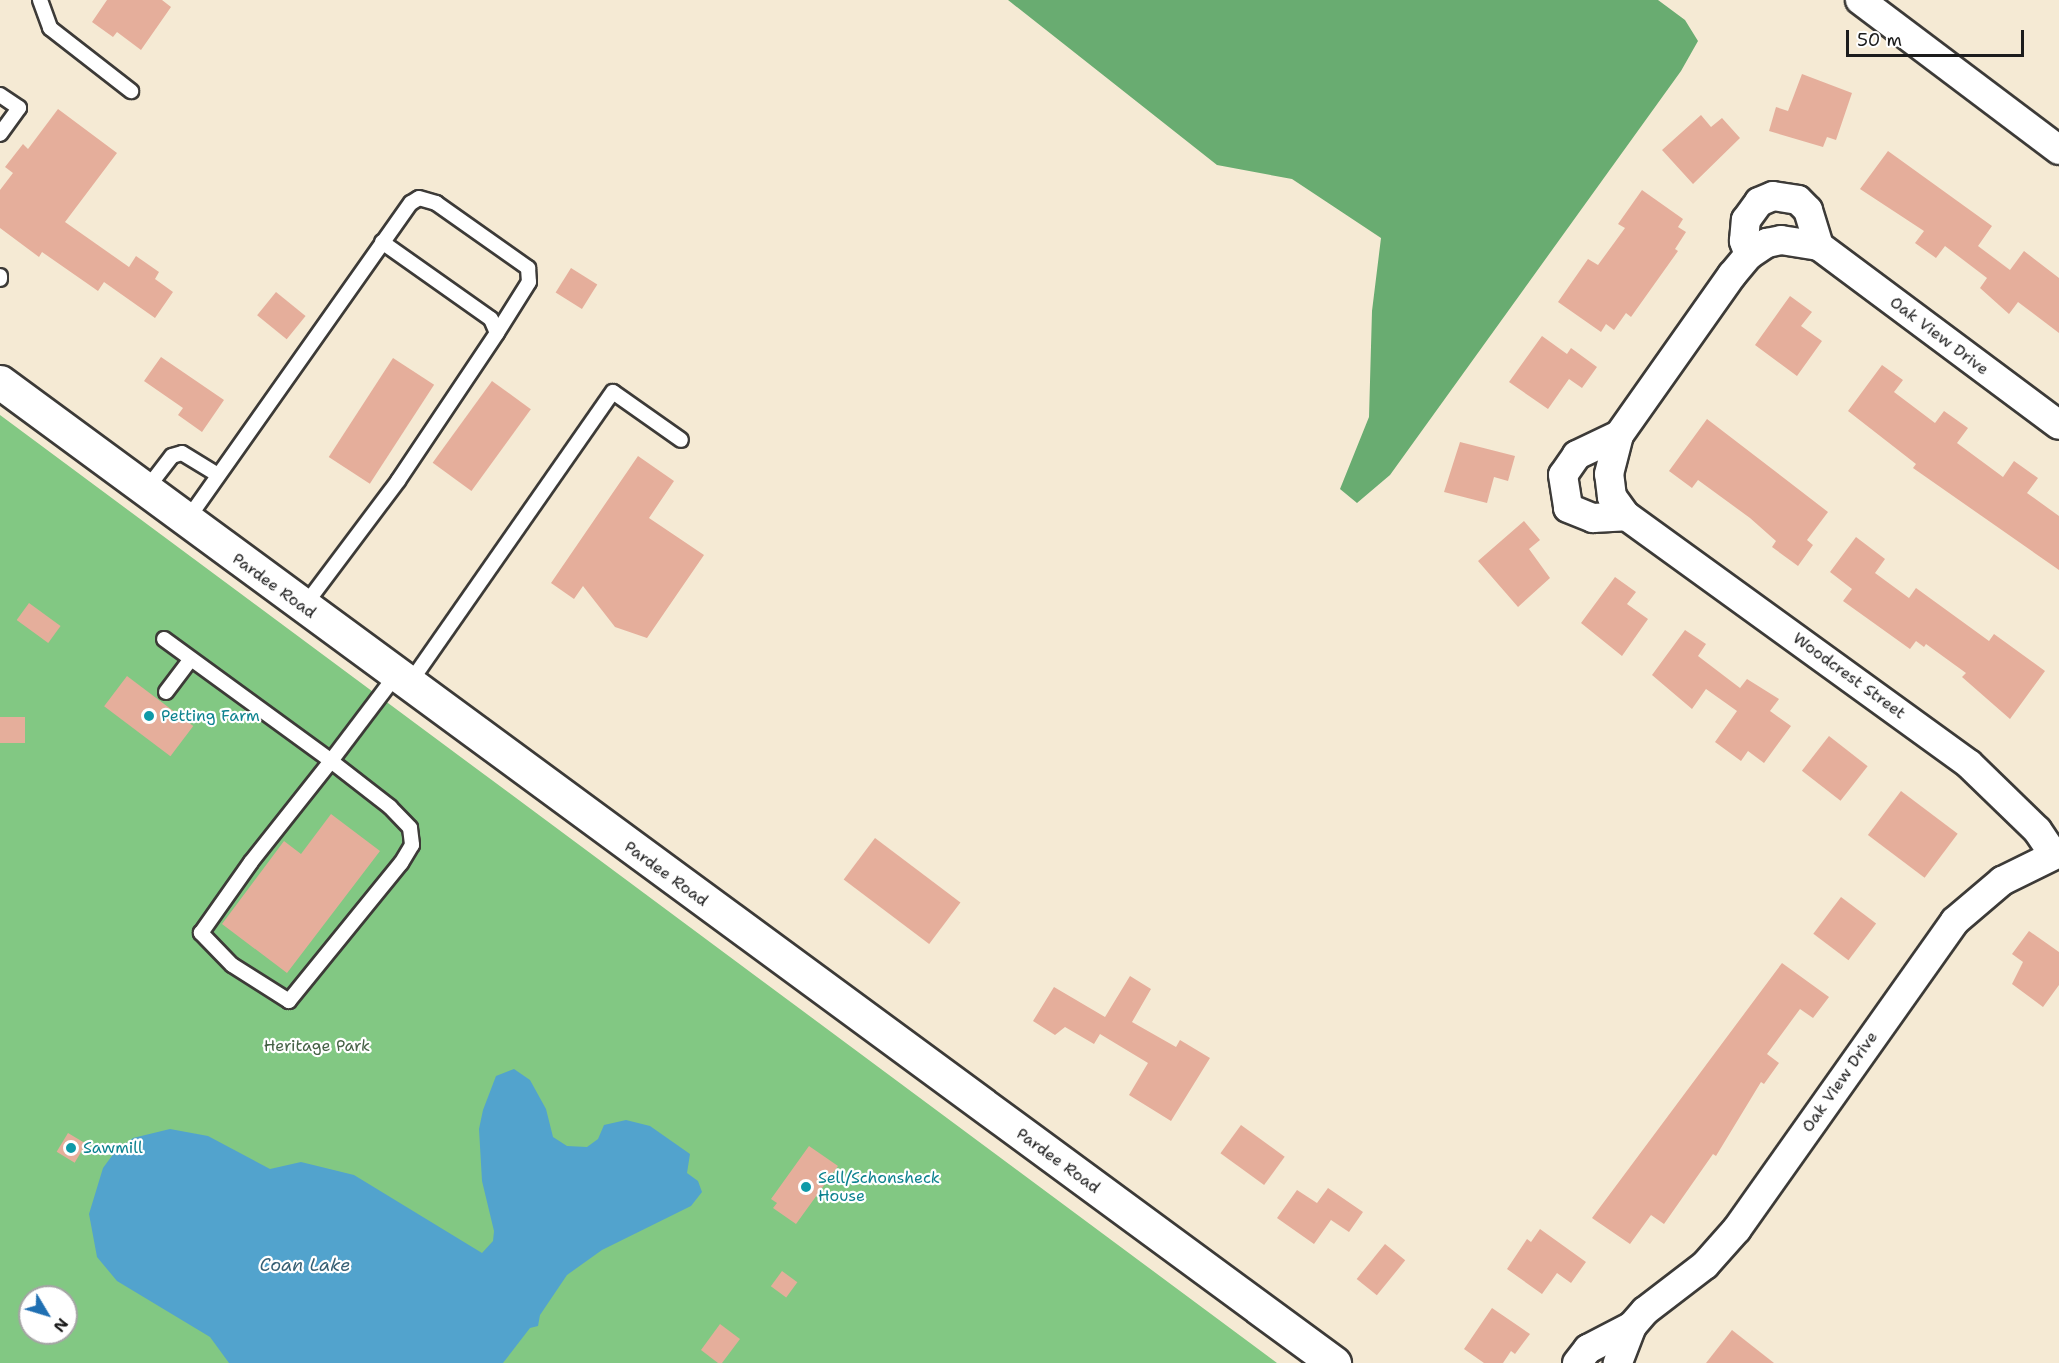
<!DOCTYPE html>
<html>
<head>
<meta charset="utf-8">
<style>
	body { margin:0 }
	#map { position:relative; width:2059px; height:1363px; overflow:hidden; background:#f5ead4; font-family:"Shantell Sans",sans-serif }
	div>[style] { position:absolute }
	[style*='--x'] { left:calc(var(--x)*1px); top:calc(var(--y)*1px); width:calc(var(--w)*1px); rotate:calc(var(--a)*1deg) }
	.green>* { inset:0; background:#82c883 }
	.forest>* { inset:0; background:#69ac71 }
	.water>* { inset:0; background:#52a3cd }
	.building>* { inset:0; background:#e5ae9b; transform-origin:0 0 }
	.roads { filter:drop-shadow(2px 0 #3d3b38) drop-shadow(-2px 0 #3d3b38) drop-shadow(0 2px #3d3b38) drop-shadow(0 -2px #3d3b38) }
	.service>* { height:14px; margin:-7px; padding:0 7px; transform-origin:7px; border-radius:7px; background:#fff }
	.minor>* { height:28px; margin:-14px; padding:0 14px; transform-origin:14px; border-radius:14px; background:#fff }
	.secondary>* { height:33px; margin:-16.5px; padding:0 16.5px; transform-origin:16.5px; border-radius:16.5px; background:#fff }
	.dots>* { width:16px; height:16px; translate:-50% -50%; box-sizing:border-box; border:3px solid #fff; border-radius:50% }
	span { translate:-50% -50%; white-space:nowrap; text-align:center; line-height:1.15; -webkit-text-stroke:4.5px #fff; paint-order:stroke }
	.street-label { font-size:16px; color:#1c1c1c }
	.culture-label { font-size:16px; color:#0d838f }
	.left { translate:0 -50%; text-align:left }
	.park-label { font-size:16px; color:#456145 }
	.water-label { font-size:18px; color:#376074; font-style:italic }
	.north { position:absolute; left:18px; top:1285px; width:60px; height:60px; box-sizing:border-box; background:#fff; border:2px solid #a4a4a4; border-radius:50%; rotate:128deg; font-size:16px; font-weight:700; line-height:24px; text-align:center; color:#1c1c1c }
	.north::after { content:''; display:block; margin:auto; width:21px; height:27px; background:#1f6fb2; clip-path:polygon(50% 0,100% 100%,50% 72%,0 100%) }
	.scale { position:absolute; left:1846px; top:30px; width:178px; height:27px; box-sizing:border-box; border:3px solid #1c1c1c; border-top:0; padding-left:8px; font-size:18px; line-height:21px; white-space:nowrap; color:#1c1c1c; -webkit-text-stroke:4px #fff; paint-order:stroke }
</style>
</head>
<body>
<div id="map">
	<div class="green">
		<div style="clip-path:polygon(evenodd,0 415px,1277px 1363px,0 1363px,0 415px,30px 1297px,66px 1297px,66px 1333px,30px 1333px,30px 1297px)"></div>
	</div>
	<div class="forest">
		<div style="clip-path:polygon(1008px 0,1658px 0,1685px 20px,1698px 41px,1681px 71px,1390px 475px,1357px 503px,1340px 489px,1369px 417px,1372px 311px,1381px 238px,1292px 179px,1217px 165px)"></div>
	</div>
	<div class="water">
		<div style="clip-path:polygon(514px 1069px,530px 1080px,546px 1109px,553px 1137px,567px 1146px,587px 1147px,598px 1139px,604px 1125px,626px 1120px,650px 1126px,690px 1154px,687px 1173px,698px 1181px,702px 1192px,691px 1206px,602px 1250px,567px 1275px,540px 1315px,538px 1326px,530px 1328px,503px 1363px,229px 1363px,210px 1337px,117px 1281px,97px 1257px,89px 1214px,103px 1168px,114px 1153px,133px 1138px,170px 1129px,208px 1136px,270px 1169px,301px 1162px,354px 1175px,482px 1253px,493px 1241px,494px 1231px,482px 1181px,479px 1129px,483px 1110px,496px 1076px)"></div>
	</div>
	<div class="building">
		<div style="clip-path:polygon(107px 0,162px 0,171px 7px,141px 50px,117px 32px,113px 37px,92px 22px)"></div>
		<div style="clip-path:polygon(1802px 74px,1852px 93px,1836px 140px,1827px 137px,1823px 147px,1769px 131px,1776px 107px,1788px 111px)"></div>
		<div style="clip-path:polygon(58px 109px,117px 153px,65px 222px,129px 267px,136px 256px,159px 272px,155px 279px,173px 292px,155px 318px,104px 282px,98px 291px,42px 252px,39px 257px,0 228px,0 190px,13px 173px,5px 167px,23px 144px,28px 149px)"></div>
		<div style="clip-path:polygon(1701px 115px,1711px 127px,1722px 118px,1740px 138px,1693px 184px,1662px 150px)"></div>
		<div style="clip-path:polygon(1888px 151px,1992px 226px,1978px 246px,2010px 270px,2024px 251px,2059px 278px,2059px 333px,2018px 302px,2009px 314px,1980px 288px,1987px 278px,1945px 246px,1936px 258px,1915px 243px,1924px 231px,1860px 189px)"></div>
		<div style="clip-path:polygon(1642px 190px,1683px 219px,1678px 227px,1686px 232px,1675px 249px,1678px 251px,1631px 317px,1626px 313px,1614px 330px,1606px 324px,1601px 332px,1558px 302px,1588px 259px,1598px 265px,1625px 228px,1618px 224px)"></div>
		<div style="left:571px;top:268px;width:31px;height:29px;rotate:32deg"></div>
		<div style="left:276px;top:292px;width:38px;height:30px;rotate:39deg"></div>
		<div style="clip-path:polygon(1790px 296px,1812px 312px,1801px 326px,1822px 341px,1797px 376px,1755px 345px)"></div>
		<div style="clip-path:polygon(1542px 336px,1567px 354px,1571px 348px,1597px 367px,1582px 388px,1569px 379px,1548px 409px,1509px 382px)"></div>
		<div style="clip-path:polygon(161px 357px,224px 400px,202px 432px,178px 415px,183px 408px,144px 381px)"></div>
		<div style="left:393px;top:358px;width:49px;height:118px;rotate:33deg"></div>
		<div style="clip-path:polygon(1882px 365px,1903px 380px,1894px 392px,1935px 423px,1944px 411px,1968px 428px,1957px 443px,2003px 477px,2014px 461px,2038px 478px,2027px 493px,2059px 516px,2059px 570px,1913px 468px,1916px 464px,1848px 411px)"></div>
		<div style="left:492px;top:381px;width:48px;height:101px;rotate:36deg"></div>
		<div style="clip-path:polygon(1707px 419px,1828px 512px,1807px 540px,1813px 545px,1798px 566px,1772px 547px,1776px 541px,1750px 518px,1698px 480px,1692px 488px,1669px 471px)"></div>
		<div style="clip-path:polygon(1460px 442px,1515px 456px,1508px 481px,1494px 477px,1487px 503px,1444px 492px)"></div>
		<div style="clip-path:polygon(638px 456px,674px 481px,649px 518px,704px 555px,647px 638px,615px 627px,583px 586px,574px 599px,551px 583px)"></div>
		<div style="clip-path:polygon(1524px 521px,1540px 540px,1529px 549px,1550px 578px,1518px 607px,1478px 561px)"></div>
		<div style="clip-path:polygon(1856px 537px,1885px 559px,1875px 573px,1909px 598px,1916px 588px,1989px 641px,1994px 634px,2045px 671px,2010px 719px,1962px 677px,1966px 673px,1926px 644px,1924px 647px,1916px 641px,1910px 649px,1843px 601px,1852px 589px,1830px 572px)"></div>
		<div style="clip-path:polygon(1615px 577px,1636px 592px,1627px 604px,1648px 619px,1622px 656px,1581px 623px)"></div>
		<div style="left:29px;top:603px;width:39px;height:21px;rotate:36deg"></div>
		<div style="clip-path:polygon(1685px 630px,1706px 644px,1698px 656px,1740px 688px,1747px 679px,1779px 699px,1770px 711px,1791px 726px,1764px 763px,1748px 751px,1741px 761px,1715px 742px,1737px 711px,1706px 689px,1692px 709px,1652px 675px)"></div>
		<div style="left:127px;top:676px;width:83px;height:38px;rotate:37deg"></div>
		<div style="left:25px;top:717px;width:26px;height:25px;rotate:90deg"></div>
		<div style="left:1829px;top:736px;width:49px;height:44px;rotate:38deg"></div>
		<div style="left:1901px;top:791px;width:71px;height:55px;rotate:37deg"></div>
		<div style="clip-path:polygon(331px 814px,380px 851px,287px 973px,222px 924px,284px 841px,301px 854px)"></div>
		<div style="left:875px;top:838px;width:107px;height:52px;rotate:37deg"></div>
		<div style="left:1841px;top:897px;width:44px;height:46px;rotate:37deg"></div>
		<div style="clip-path:polygon(2029px 931px,2059px 952px,2059px 985px,2043px 1007px,2012px 984px,2023px 962px,2012px 954px)"></div>
		<div style="clip-path:polygon(1782px 963px,1829px 997px,1813px 1018px,1800px 1009px,1767px 1054px,1779px 1063px,1764px 1084px,1761px 1082px,1716px 1156px,1713px 1154px,1664px 1224px,1651px 1215px,1630px 1244px,1592px 1218px)"></div>
		<div style="clip-path:polygon(1130px 976px,1151px 989px,1132px 1022px,1176px 1047px,1180px 1040px,1210px 1058px,1171px 1121px,1129px 1095px,1148px 1063px,1100px 1034px,1094px 1044px,1065px 1027px,1055px 1035px,1033px 1021px,1054px 987px,1105px 1017px)"></div>
		<div style="left:1241px;top:1125px;width:54px;height:35px;rotate:36deg"></div>
		<div style="left:68px;top:1133px;width:21px;height:22px;rotate:31deg"></div>
		<div style="clip-path:polygon(809px 1146px,838px 1166px,796px 1224px,773px 1208px,777px 1203px,771px 1199px)"></div>
		<div style="clip-path:polygon(1328px 1188px,1363px 1212px,1349px 1232px,1331px 1220px,1314px 1244px,1277px 1218px,1297px 1190px,1317px 1203px)"></div>
		<div style="clip-path:polygon(1540px 1229px,1586px 1262px,1571px 1283px,1557px 1273px,1542px 1294px,1507px 1269px,1527px 1239px,1531px 1242px)"></div>
		<div style="left:1385px;top:1244px;width:26px;height:45px;rotate:39deg"></div>
		<div style="left:782px;top:1271px;width:19px;height:19px;rotate:36deg"></div>
		<div style="clip-path:polygon(1492px 1308px,1530px 1334px,1515px 1354px,1511px 1351px,1503px 1363px,1484px 1363px,1464px 1349px)"></div>
		<div style="clip-path:polygon(720px 1324px,740px 1339px,722px 1363px,718px 1363px,701px 1350px)"></div>
		<div style="clip-path:polygon(1732px 1330px,1774px 1363px,1706px 1363px)"></div>
	</div>
	<div class="roads">
		<div class="service">
			<div style="--x:40;--y:0;--w:30;--a:70"></div>
			<div style="--x:50;--y:28;--w:103;--a:37.9"></div>
			<div style="--x:0;--y:95;--w:23;--a:34"></div>
			<div style="--x:19;--y:108;--w:32;--a:126"></div>
			<div style="--x:382;--y:242;--w:133;--a:35.2"></div>
			<div style="--x:491;--y:319;--w:15;--a:67"></div>
			<div style="--x:0;--y:276;--w:3;--a:90"></div>
			<div style="--x:145;--y:491;--w:44;--a:-52.4"></div>
			<div style="--x:172;--y:456;--w:10;--a:-17"></div>
			<div style="--x:182;--y:453;--w:42;--a:31.4"></div>
			<div style="--x:187;--y:520;--w:388;--a:-54.8"></div>
			<div style="--x:411;--y:203;--w:9;--a:-32"></div>
			<div style="--x:419;--y:198;--w:18;--a:16"></div>
			<div style="--x:436;--y:203;--w:113;--a:35.2"></div>
			<div style="--x:528;--y:268;--w:14;--a:86"></div>
			<div style="--x:529;--y:282;--w:60;--a:122.1"></div>
			<div style="--x:497;--y:333;--w:178;--a:123.8"></div>
			<div style="--x:398;--y:481;--w:156;--a:126.9"></div>
			<div style="--x:164;--y:639;--w:207;--a:36.1"></div>
			<div style="--x:331;--y:761;--w:75;--a:37.9"></div>
			<div style="--x:390;--y:807;--w:29;--a:46"></div>
			<div style="--x:410;--y:828;--w:17;--a:83"></div>
			<div style="--x:412;--y:845;--w:21;--a:121"></div>
			<div style="--x:401;--y:863;--w:178;--a:129.1"></div>
			<div style="--x:289;--y:1001;--w:67;--a:-147.7"></div>
			<div style="--x:232;--y:965;--w:45;--a:-134.1"></div>
			<div style="--x:201;--y:933;--w:87;--a:-54.8"></div>
			<div style="--x:251;--y:862;--w:129;--a:-51.6"></div>
			<div style="--x:331;--y:761;--w:108;--a:-52.9"></div>
			<div style="--x:409;--y:684;--w:356;--a:-55.1"></div>
			<div style="--x:613;--y:392;--w:83;--a:35.2"></div>
			<div style="--x:166;--y:692;--w:41;--a:-52.9"></div>
		</div>
		<div class="minor">
			<div style="--x:1860;--y:0;--w:249;--a:37"></div>
			<div style="--x:1749;--y:255;--w:15;--a:-110"></div>
			<div style="--x:1744;--y:241;--w:21;--a:-85"></div>
			<div style="--x:1746;--y:220;--w:22;--a:-54"></div>
			<div style="--x:1759;--y:202;--w:15;--a:-23"></div>
			<div style="--x:1773;--y:196;--w:25;--a:9"></div>
			<div style="--x:1798;--y:200;--w:14;--a:45"></div>
			<div style="--x:1808;--y:210;--w:38;--a:73"></div>
			<div style="--x:1619;--y:435;--w:47;--a:154.5"></div>
			<div style="--x:1577;--y:455;--w:24;--a:125"></div>
			<div style="--x:1563;--y:475;--w:33;--a:81"></div>
			<div style="--x:1568;--y:508;--w:27;--a:22"></div>
			<div style="--x:1593;--y:518;--w:33;--a:-3"></div>
			<div style="--x:2054;--y:855;--w:30;--a:-124"></div>
			<div style="--x:2037;--y:830;--w:95;--a:-135.9"></div>
			<div style="--x:1969;--y:764;--w:423;--a:-144.1"></div>
			<div style="--x:1626;--y:516;--w:24;--a:-126"></div>
			<div style="--x:1612;--y:497;--w:23;--a:-97"></div>
			<div style="--x:1609;--y:474;--w:40;--a:-75.6"></div>
			<div style="--x:1619;--y:435;--w:196;--a:-54.8"></div>
			<div style="--x:1732;--y:275;--w:26;--a:-50"></div>
			<div style="--x:1749;--y:255;--w:22;--a:-34"></div>
			<div style="--x:1767;--y:243;--w:14;--a:-12"></div>
			<div style="--x:1781;--y:240;--w:38;--a:9"></div>
			<div style="--x:1819;--y:246;--w:299;--a:36.7"></div>
			<div style="--x:1632;--y:1326;--w:20;--a:-49"></div>
			<div style="--x:1645;--y:1311;--w:76;--a:-37.5"></div>
			<div style="--x:1705;--y:1265;--w:48;--a:-48.4"></div>
			<div style="--x:1737;--y:1229;--w:377;--a:-54.7"></div>
			<div style="--x:1955;--y:921;--w:62;--a:-40.4"></div>
			<div style="--x:2002;--y:881;--w:64;--a:-26.2"></div>
			<div style="--x:1577;--y:1363;--w:18;--a:-52"></div>
			<div style="--x:1588;--y:1349;--w:50;--a:-27.6"></div>
			<div style="--x:1632;--y:1326;--w:40;--a:111"></div>
		</div>
		<div class="secondary">
			<div style="--x:0;--y:382;--w:1656;--a:36.33"></div>
		</div>
	</div>
	<div class="dots">
		<div style="left:149px;top:716px;background:#0f9aa8"></div>
		<div style="left:71px;top:1148px;background:#0f9aa8"></div>
		<div style="left:806px;top:1187px;background:#0f9aa8"></div>
	</div>
	<div class="street-label">
		<span style="left:1939px;top:336px;rotate:37deg">Oak View Drive</span>
		<span style="left:274px;top:586px;rotate:36deg">Pardee Road</span>
		<span style="left:1849px;top:676px;rotate:36deg">Woodcrest Street</span>
		<span style="left:666px;top:874px;rotate:36deg">Pardee Road</span>
		<span style="left:1840px;top:1082px;rotate:-55deg">Oak View Drive</span>
		<span style="left:1058px;top:1161px;rotate:36deg">Pardee Road</span>
	</div>
	<div class="culture-label">
		<span class="left" style="left:161px;top:716px">Petting Farm</span>
		<span class="left" style="left:83px;top:1148px">Sawmill</span>
		<span class="left" style="left:818px;top:1187px">Sell/Schonsheck<br>House</span>
	</div>
	<div class="park-label">
		<span style="left:317px;top:1046px">Heritage Park</span>
	</div>
	<div class="water-label">
		<span style="left:305px;top:1265px">Coan Lake</span>
	</div>
	<div class="north">N</div>
	<div class="scale">50 m</div>
</div>
</body>
</html>
